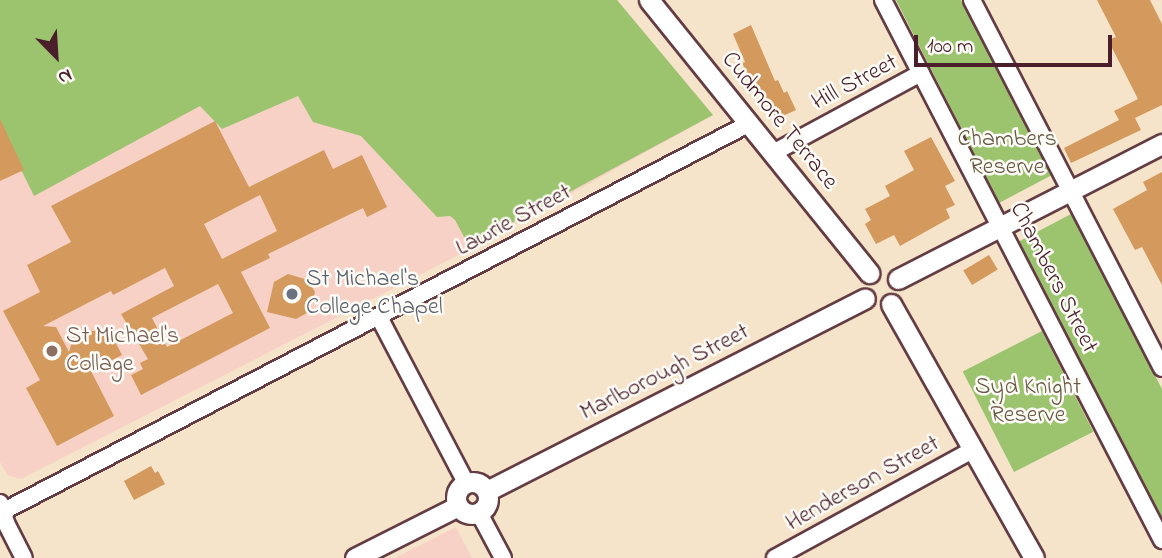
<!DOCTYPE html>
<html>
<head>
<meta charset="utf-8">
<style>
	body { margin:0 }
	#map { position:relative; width:1162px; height:558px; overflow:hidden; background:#f5e3ca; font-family:"Indie Flower",sans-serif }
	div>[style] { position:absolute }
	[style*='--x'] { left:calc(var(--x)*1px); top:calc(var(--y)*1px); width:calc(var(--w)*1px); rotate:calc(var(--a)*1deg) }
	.built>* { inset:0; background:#f7d1c6 }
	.green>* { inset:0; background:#9cc46f; transform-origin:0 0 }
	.building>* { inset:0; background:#d4995d; transform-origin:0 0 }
	.roads { filter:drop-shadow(2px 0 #643c43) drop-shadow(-2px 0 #643c43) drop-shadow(0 2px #643c43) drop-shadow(0 -2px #643c43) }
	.minor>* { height:16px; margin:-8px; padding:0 8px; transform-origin:8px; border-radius:8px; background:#fff }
	.tertiary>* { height:19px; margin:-9.5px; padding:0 9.5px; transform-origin:9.5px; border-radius:9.5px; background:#fff }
	.tertiary>.ring { margin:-9.5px; padding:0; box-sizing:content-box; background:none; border:19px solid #fff; border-radius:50% }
	.dots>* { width:19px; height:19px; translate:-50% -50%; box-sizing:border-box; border:4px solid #fdfcf7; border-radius:50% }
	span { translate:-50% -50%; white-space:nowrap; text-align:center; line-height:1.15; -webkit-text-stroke:5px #fdfcf7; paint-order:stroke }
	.street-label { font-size:24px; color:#4a1f2b }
	.park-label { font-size:24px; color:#675943 }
	.worship-label { font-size:24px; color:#5b616d }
	.left { translate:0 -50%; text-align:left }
	.education-label { font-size:24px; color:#785e54 }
	.north { position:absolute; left:21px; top:21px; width:70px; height:70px; -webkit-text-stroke:5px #fdfcf7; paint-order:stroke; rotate:156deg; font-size:19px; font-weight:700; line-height:28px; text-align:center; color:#4a1f2b }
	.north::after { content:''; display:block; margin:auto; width:24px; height:32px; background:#4a1f2b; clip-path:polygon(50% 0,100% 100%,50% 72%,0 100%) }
	.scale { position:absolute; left:914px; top:35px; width:198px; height:32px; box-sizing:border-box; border:4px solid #4a1f2b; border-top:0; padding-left:9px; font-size:21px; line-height:24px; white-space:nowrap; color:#4a1f2b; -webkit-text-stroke:5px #fdfcf7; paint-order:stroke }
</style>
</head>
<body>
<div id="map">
	<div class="built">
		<div style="clip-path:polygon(0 0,617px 0,713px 115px,476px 246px,21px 479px,7px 475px,0 462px)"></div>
		<div style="clip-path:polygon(456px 527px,472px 558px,395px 558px)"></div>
	</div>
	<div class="green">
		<div style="clip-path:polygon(0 0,617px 0,713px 115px,469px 246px,455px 220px,450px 216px,437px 217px,361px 136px,313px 122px,298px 96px,222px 129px,200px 106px,34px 196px,0 127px)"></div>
		<div style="clip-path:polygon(896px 0,961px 0,1052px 175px,999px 203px)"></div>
		<div style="clip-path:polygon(1071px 214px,1162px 389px,1162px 522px,1018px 242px)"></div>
		<div style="left:1042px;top:331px;width:113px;height:89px;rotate:63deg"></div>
	</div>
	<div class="building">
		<div style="clip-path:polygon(1097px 0,1150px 0,1162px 24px,1162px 105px,1135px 118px,1141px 130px,1071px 163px,1064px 148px,1119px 120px,1114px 111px,1138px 99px,1108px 40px,1116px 37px)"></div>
		<div style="clip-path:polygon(751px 25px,775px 81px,778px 80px,784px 93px,787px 91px,796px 110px,776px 119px,761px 94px,758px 95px,742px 63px,745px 62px,733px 34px)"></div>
		<div style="clip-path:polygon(0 119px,24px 170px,0 181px)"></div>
		<div style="clip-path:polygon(evenodd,215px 121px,249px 187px,324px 150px,333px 169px,362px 155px,387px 207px,367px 217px,363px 208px,268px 254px,270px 258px,241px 272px,270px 328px,141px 395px,131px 375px,143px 369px,140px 363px,148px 359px,121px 314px,174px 286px,165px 268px,113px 295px,111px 291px,43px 326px,56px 327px,69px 352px,76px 329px,104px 332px,106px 336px,111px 334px,122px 355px,91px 371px,114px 416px,57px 446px,26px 388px,40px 380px,3px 311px,40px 292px,27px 265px,71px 242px,51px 206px,215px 121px,260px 195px,277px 231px,222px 259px,204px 224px,260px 195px,215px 121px,218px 284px,233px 313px,167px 347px,152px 318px,218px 284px)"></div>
		<div style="clip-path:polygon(931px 137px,955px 181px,945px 186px,955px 205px,946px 209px,950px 218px,900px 246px,894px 235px,876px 244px,865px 224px,871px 220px,865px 209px,890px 196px,885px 186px,914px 170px,904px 151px)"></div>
		<div style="clip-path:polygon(1162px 172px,1162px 285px,1142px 247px,1135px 250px,1113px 209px,1147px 190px,1143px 182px)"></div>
		<div style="left:989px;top:255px;width:17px;height:30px;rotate:59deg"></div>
		<div style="clip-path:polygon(288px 274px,308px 280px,315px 292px,309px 312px,296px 319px,267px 312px,274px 282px)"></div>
		<div style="clip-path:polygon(151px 466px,155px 473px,158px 471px,165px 484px,134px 500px,124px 481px)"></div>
	</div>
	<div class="roads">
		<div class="minor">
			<div style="--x:883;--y:0;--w:608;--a:62.68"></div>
			<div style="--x:972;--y:0;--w:414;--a:62.7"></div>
			<div style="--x:773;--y:153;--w:168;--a:-28.4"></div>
			<div style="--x:379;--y:317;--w:187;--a:62.3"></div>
			<div style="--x:0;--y:503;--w:21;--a:73"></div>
			<div style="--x:6;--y:523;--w:39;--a:63"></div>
			<div style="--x:0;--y:513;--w:845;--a:-27.47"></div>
			<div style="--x:479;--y:513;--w:51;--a:61.9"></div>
			<div style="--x:775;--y:558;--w:227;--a:-28.7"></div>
		</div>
		<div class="tertiary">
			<div style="--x:649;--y:0;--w:351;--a:51.1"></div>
			<div style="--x:898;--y:279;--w:297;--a:-27.1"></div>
			<div style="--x:891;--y:304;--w:291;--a:60.6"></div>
			<div class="ring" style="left:456px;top:482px;width:13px;height:13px"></div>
			<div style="--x:487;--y:491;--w:424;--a:-27"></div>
			<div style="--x:355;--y:558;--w:115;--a:-26.8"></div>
		</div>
	</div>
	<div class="dots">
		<div style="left:292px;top:294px;background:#6b7280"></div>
		<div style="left:52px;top:351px;background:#8d6e63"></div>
	</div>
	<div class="street-label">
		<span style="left:855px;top:83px;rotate:-28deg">Hill Street</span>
		<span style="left:779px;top:121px;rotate:51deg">Cudmore Terrace</span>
		<span style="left:514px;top:221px;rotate:-28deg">Lawrie Street</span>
		<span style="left:1053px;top:278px;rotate:63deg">Chambers Street</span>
		<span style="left:665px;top:373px;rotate:-27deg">Marlborough Street</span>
		<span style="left:863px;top:484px;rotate:-29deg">Henderson Street</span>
	</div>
	<div class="park-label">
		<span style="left:1007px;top:154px">Chambers<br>Reserve</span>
		<span style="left:1028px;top:402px">Syd Knight<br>Reserve</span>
	</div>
	<div class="worship-label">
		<span class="left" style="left:306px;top:294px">St Michael's<br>College Chapel</span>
	</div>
	<div class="education-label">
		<span class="left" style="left:66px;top:351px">St Michael's<br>Collage</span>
	</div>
	<div class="north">N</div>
	<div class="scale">100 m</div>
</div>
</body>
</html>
